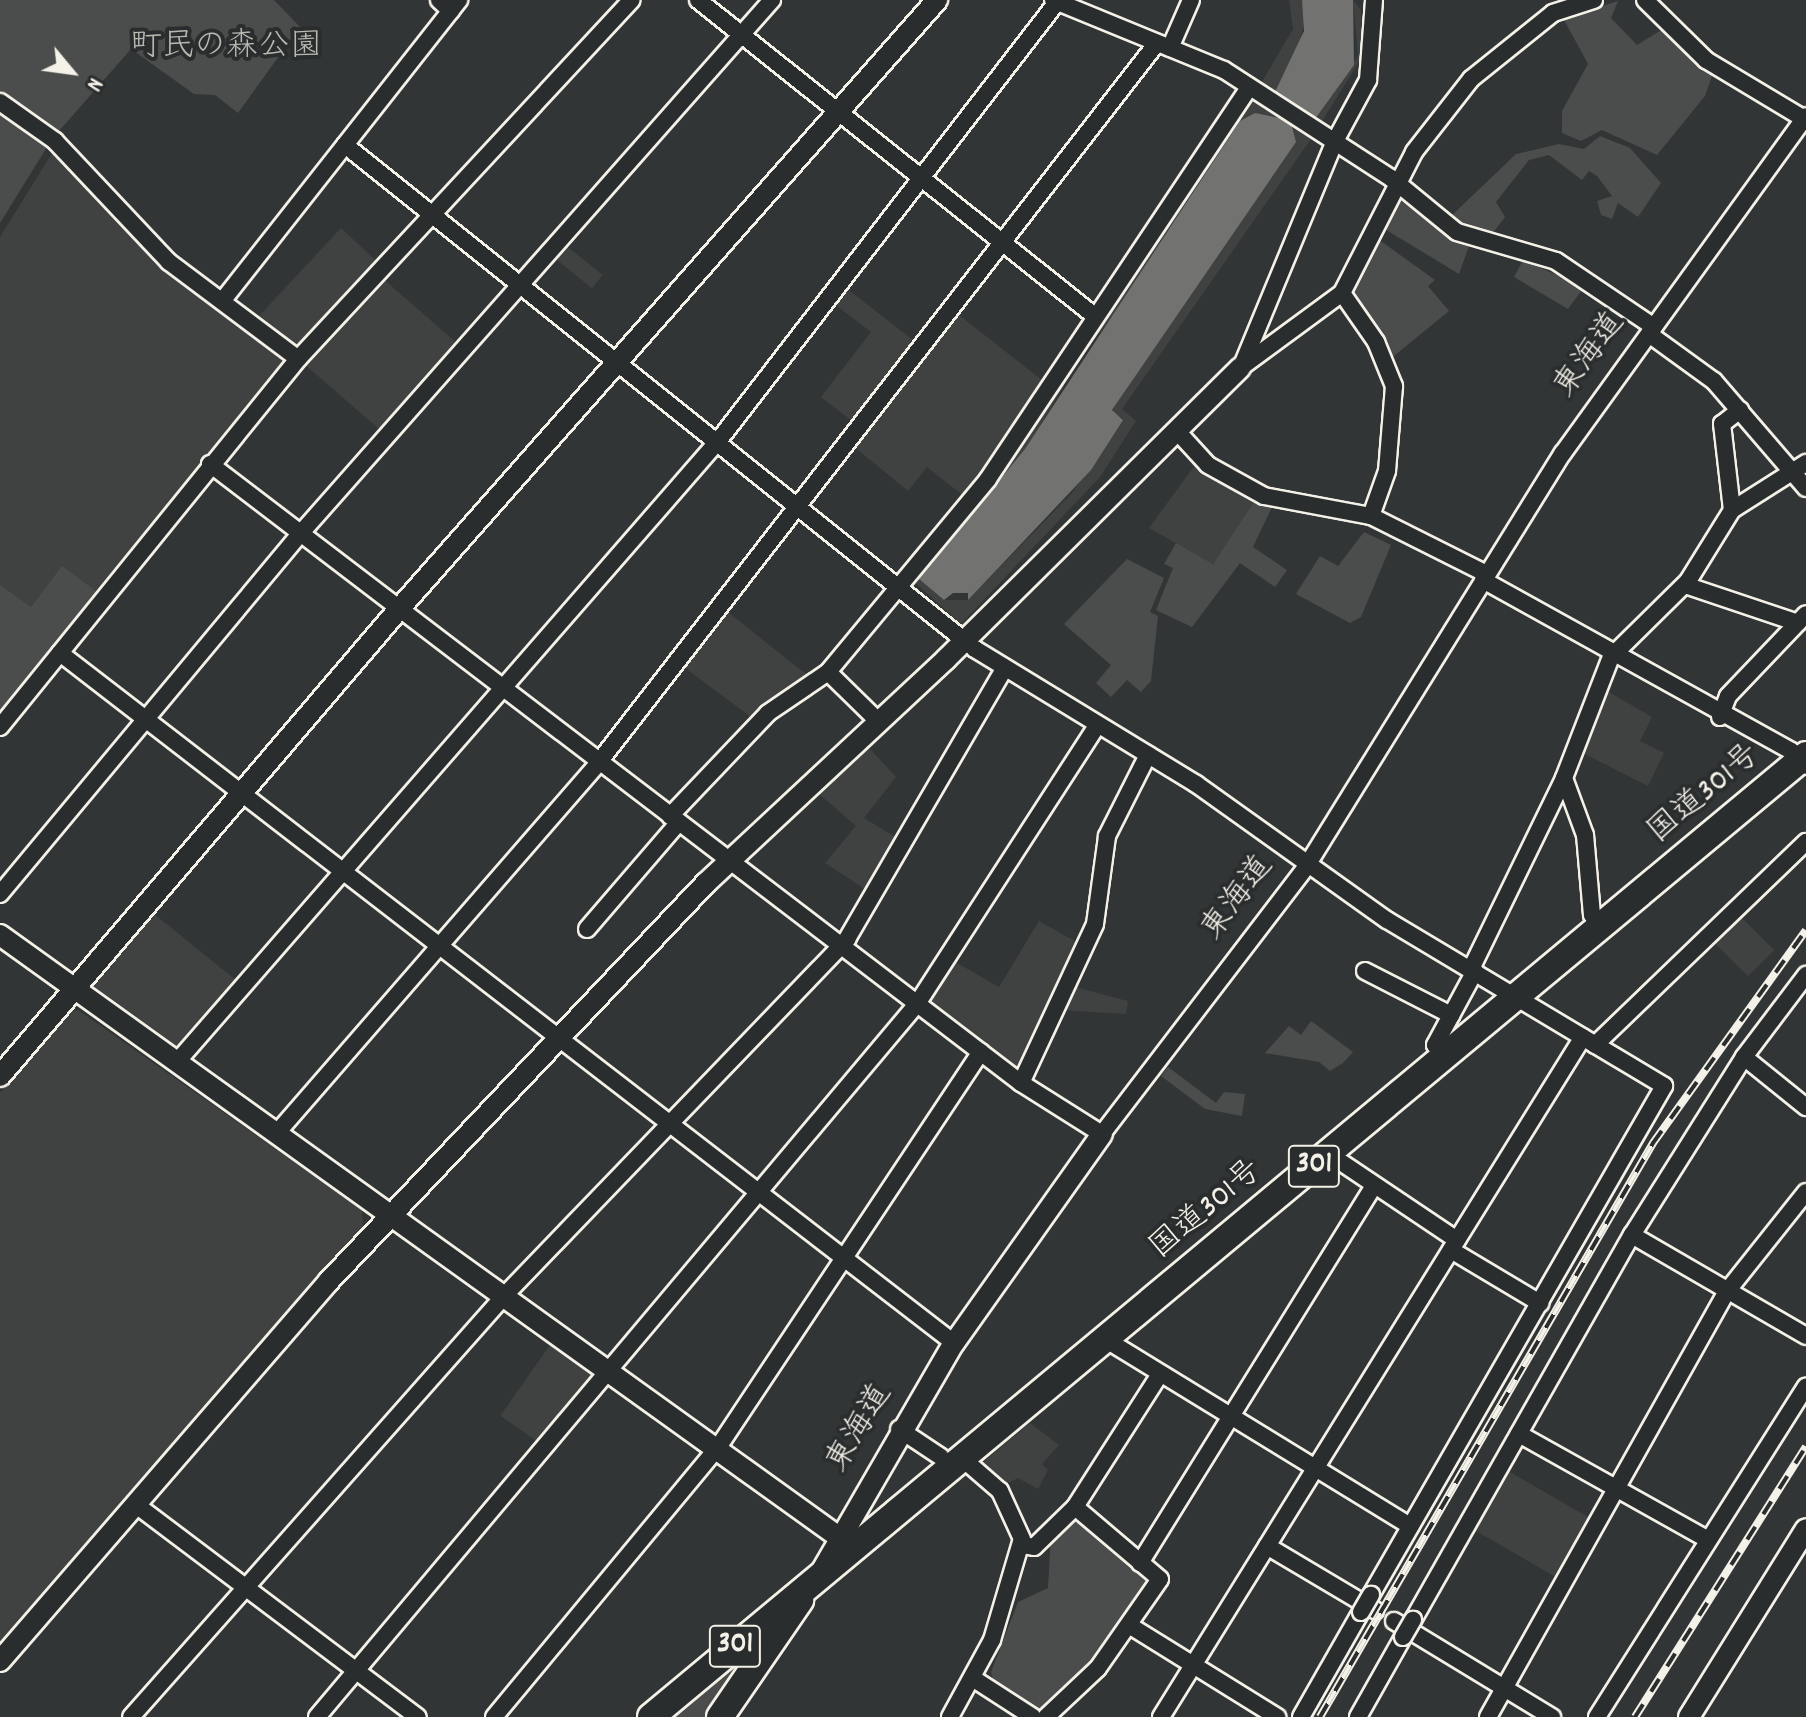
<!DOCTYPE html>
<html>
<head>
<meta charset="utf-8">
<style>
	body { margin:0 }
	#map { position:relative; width:1806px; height:1717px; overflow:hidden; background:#323535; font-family:Dekko,"Klee One",sans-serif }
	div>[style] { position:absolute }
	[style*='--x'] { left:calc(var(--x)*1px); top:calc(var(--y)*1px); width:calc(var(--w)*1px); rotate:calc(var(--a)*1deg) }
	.built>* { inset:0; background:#404242; transform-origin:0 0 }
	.green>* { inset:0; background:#4b4d4c }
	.water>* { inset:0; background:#727370 }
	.roads { filter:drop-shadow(2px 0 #f4f1e8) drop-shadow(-2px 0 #f4f1e8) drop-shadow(0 2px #f4f1e8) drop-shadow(0 -2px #f4f1e8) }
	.minor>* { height:16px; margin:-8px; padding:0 8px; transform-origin:8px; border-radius:8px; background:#2a2d2e }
	.tertiary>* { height:20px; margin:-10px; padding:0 10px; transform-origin:10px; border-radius:10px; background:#2a2d2e }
	.primary>* { height:26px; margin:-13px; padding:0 13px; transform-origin:13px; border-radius:13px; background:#2a2d2e }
	.trunk>* { height:26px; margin:-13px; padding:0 13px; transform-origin:13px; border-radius:13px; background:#2a2d2e }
	.rail>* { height:8px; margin-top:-4px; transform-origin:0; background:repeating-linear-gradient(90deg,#2a2d2e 0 15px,#f4f1e8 0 30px); box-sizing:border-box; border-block:2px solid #f4f1e8 }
	.bridges { filter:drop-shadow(2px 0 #f4f1e8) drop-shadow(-2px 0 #f4f1e8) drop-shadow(0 2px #f4f1e8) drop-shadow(0 -2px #f4f1e8) }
	.minor-bridge>* { height:16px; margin:-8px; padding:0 8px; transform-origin:8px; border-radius:8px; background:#2a2d2e }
	span { translate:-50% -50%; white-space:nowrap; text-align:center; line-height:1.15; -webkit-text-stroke:8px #2a2d2e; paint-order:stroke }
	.shield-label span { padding:2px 6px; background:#2a2d2e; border:2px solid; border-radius:6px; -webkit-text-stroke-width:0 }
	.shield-label { font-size:30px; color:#f4f1e8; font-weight:700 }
	.park-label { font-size:32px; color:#b9b8b1 }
	.street-label { font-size:32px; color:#f4f1e8 }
	.north { position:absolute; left:32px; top:32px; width:80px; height:80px; -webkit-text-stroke:6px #2a2d2e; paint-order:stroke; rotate:119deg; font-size:22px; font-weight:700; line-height:32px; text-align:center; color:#f4f1e8 }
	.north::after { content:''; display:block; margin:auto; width:28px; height:36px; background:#f4f1e8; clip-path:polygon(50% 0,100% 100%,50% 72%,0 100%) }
</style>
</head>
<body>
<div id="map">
	<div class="built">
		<div style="clip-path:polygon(1289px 0,1302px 0,1305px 17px,1288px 103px,1259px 87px,1293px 29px)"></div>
		<div style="clip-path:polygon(1353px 0,1361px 10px,1362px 57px,1319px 126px,1301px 114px,1315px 118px,1358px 56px)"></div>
		<div style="clip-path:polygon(1259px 100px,1278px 118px,1087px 348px,1025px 450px,919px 579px,944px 600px,968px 600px,1072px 493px,1123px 419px,1112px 411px,1294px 124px,1313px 136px,1122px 409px,1136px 421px,1100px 477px,961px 624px,911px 579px,1020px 446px,1245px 105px)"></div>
		<div style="clip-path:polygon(54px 150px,278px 350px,284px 365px,0 722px,0 237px)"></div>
		<div style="left:341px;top:228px;width:53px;height:124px;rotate:43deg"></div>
		<div style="left:563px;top:243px;width:51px;height:17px;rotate:39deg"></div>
		<div style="left:381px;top:277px;width:105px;height:116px;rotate:41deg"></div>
		<div style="clip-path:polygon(845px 287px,918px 344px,856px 424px,821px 397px,871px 332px,833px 303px)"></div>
		<div style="clip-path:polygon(955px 312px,1047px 384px,965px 497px,927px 467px,908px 491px,852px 445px)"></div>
		<div style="clip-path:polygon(1195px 465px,1255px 500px,1213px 564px,1149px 528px)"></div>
		<div style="clip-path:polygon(724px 609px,811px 678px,755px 720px,681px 665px)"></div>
		<div style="clip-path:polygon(1602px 688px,1652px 717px,1640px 741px,1664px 753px,1648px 786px,1579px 751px)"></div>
		<div style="clip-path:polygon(869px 748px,896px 777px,864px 818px,902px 841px,871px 893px,825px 863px,856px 826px,819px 794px)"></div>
		<div style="left:153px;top:913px;width:112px;height:100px;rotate:39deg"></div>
		<div style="left:1738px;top:914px;width:51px;height:37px;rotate:45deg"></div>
		<div style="clip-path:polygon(1039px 921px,1082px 945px,1023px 1075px,925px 1001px,952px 960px,999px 987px)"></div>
		<div style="clip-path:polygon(1071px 986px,1128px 1001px,1126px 1014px,1060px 1010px)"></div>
		<div style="clip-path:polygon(78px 1010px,362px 1210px,363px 1230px,0 1644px,0 1093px,69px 1012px)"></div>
		<div style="left:552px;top:1342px;width:60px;height:90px;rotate:35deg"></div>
		<div style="clip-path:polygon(1030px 1423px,1059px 1445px,1042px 1464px,1048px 1470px,1038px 1489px,1018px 1478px,1002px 1486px,979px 1466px)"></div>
		<div style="left:1503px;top:1468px;width:101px;height:68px;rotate:30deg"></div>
	</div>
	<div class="green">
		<div style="clip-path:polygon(0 0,274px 0,300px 27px,238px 113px,215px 95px,194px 94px,131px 49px,52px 139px,0 223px)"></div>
		<div style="clip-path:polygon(1618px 1px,1611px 18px,1637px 45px,1663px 29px,1713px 73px,1705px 96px,1657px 155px,1602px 130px,1581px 141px,1562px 133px,1562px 111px,1588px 64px,1563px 18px)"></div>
		<div style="clip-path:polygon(1600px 136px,1630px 148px,1661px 183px,1638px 217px,1618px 203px,1612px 219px,1601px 215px,1597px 201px,1612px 196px,1597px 176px,1589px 171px,1582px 180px,1549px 155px,1529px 160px,1496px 202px,1505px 217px,1489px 238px,1448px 219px,1516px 154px,1559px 144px,1584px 149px)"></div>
		<div style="clip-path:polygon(1399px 200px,1469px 246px,1459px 274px,1383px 228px)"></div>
		<div style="clip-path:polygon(1378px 239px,1435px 280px,1428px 286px,1449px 311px,1389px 360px,1351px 297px)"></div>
		<div style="clip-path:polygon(1523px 260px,1584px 287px,1568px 309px,1514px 277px)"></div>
		<div style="clip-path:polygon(1255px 500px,1272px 507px,1253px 547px,1287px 570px,1275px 587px,1240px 563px,1192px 627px,1156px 610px,1173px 568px,1164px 564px,1176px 543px,1213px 564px)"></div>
		<div style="clip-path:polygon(1364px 532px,1391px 545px,1361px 617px,1350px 623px,1296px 594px,1320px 556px,1338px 566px)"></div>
		<div style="clip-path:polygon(1127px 559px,1164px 578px,1150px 612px,1158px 616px,1151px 681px,1141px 692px,1127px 680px,1111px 697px,1096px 683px,1111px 665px,1064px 624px)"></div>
		<div style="clip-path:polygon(62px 566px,97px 592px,0 714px,0 585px,31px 607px)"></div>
		<div style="clip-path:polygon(1311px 1021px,1353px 1052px,1343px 1063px,1330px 1071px,1319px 1062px,1265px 1053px,1289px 1026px,1301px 1035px)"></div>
		<div style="clip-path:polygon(1168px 1067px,1216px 1103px,1224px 1092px,1245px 1094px,1242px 1116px,1205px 1109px,1161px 1076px)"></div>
		<div style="clip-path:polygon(1077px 1516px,1149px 1585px,1095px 1665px,1040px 1714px,994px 1684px,991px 1672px,1018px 1602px,1048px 1588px,1051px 1533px)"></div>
		<div style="clip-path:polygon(739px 1656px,746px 1664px,711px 1717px,667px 1717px)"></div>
	</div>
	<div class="water">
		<div style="clip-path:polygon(1302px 0,1353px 0,1354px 65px,1315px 119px,1301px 114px,1292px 127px,1296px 142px,1112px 410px,1123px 420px,1091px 470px,968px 600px,968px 593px,953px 593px,944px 600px,919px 579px,1025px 449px,1240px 121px,1255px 113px,1279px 118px,1288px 103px,1275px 92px,1304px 31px)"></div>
	</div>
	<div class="roads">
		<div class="minor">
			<div style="--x:439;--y:0;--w:16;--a:43"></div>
			<div style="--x:698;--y:0;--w:504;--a:38.55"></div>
			<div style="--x:1053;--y:0;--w:185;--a:22.3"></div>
			<div style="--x:1224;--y:70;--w:199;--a:32.9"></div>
			<div style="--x:1391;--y:178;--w:85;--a:39.3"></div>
			<div style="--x:1457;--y:232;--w:103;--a:16.3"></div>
			<div style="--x:1556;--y:261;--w:118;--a:34"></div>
			<div style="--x:1645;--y:0;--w:86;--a:44.5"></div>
			<div style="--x:1706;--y:60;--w:114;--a:31"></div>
			<div style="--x:1170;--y:48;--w:52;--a:-66.4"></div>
			<div style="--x:0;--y:102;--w:67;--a:35.3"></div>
			<div style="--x:55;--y:141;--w:166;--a:46.7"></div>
			<div style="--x:169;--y:262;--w:161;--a:36.9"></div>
			<div style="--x:345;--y:145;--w:807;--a:38.66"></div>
			<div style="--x:975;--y:649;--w:259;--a:31.4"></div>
			<div style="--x:1196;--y:784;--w:234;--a:35.5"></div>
			<div style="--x:1387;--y:920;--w:323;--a:30.9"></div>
			<div style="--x:1664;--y:1086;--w:587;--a:119.93"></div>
			<div style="--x:1342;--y:293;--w:60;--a:55.2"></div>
			<div style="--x:1376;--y:342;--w:48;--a:67.8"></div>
			<div style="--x:1394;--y:386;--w:85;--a:94.7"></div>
			<div style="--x:1387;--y:471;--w:48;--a:109.6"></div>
			<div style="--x:223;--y:300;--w:382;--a:-51.8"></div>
			<div style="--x:1649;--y:334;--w:80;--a:35.9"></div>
			<div style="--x:1714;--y:381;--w:141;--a:49.3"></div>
			<div style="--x:1243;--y:363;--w:238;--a:-67.5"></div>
			<div style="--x:1334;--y:143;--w:72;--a:-61.6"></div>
			<div style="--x:1368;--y:80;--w:80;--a:-85.7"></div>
			<div style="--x:1240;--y:368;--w:127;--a:-36.3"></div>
			<div style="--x:1342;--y:293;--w:158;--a:-62.9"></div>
			<div style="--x:1414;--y:152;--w:93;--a:-52"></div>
			<div style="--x:1471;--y:79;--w:105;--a:-38.8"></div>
			<div style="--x:1553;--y:13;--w:43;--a:-17.6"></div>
			<div style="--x:1176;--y:430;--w:47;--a:47.6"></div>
			<div style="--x:1208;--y:465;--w:64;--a:29"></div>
			<div style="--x:1264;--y:496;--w:109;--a:10.6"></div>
			<div style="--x:1371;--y:516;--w:130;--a:26.6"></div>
			<div style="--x:210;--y:464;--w:1020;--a:37.35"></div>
			<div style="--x:1021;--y:1083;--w:96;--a:32.2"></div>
			<div style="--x:1102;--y:1134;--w:336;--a:-52.6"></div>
			<div style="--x:1306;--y:867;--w:487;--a:-58.2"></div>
			<div style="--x:1563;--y:453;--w:415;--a:-54.2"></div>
			<div style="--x:1732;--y:510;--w:87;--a:-96.6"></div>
			<div style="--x:1722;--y:424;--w:23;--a:-38"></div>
			<div style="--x:1483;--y:580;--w:352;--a:29"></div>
			<div style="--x:1791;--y:751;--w:21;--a:45"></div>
			<div style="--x:1685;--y:585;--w:119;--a:18.6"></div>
			<div style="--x:60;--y:653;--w:1129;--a:37.66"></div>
			<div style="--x:828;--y:672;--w:71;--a:44.4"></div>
			<div style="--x:1720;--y:717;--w:22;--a:-69"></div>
			<div style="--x:1728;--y:696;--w:113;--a:-46.4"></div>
			<div style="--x:0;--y:727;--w:474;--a:-51"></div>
			<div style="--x:298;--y:359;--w:490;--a:-47.1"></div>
			<div style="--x:1564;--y:778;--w:61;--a:69.8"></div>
			<div style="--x:1585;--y:835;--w:80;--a:85"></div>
			<div style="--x:1592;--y:915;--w:14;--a:51"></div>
			<div style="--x:670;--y:816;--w:142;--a:-46.4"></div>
			<div style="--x:768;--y:713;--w:73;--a:-34.3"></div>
			<div style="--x:828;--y:672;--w:251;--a:-50.3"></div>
			<div style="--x:988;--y:479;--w:471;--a:-56.3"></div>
			<div style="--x:0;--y:894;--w:469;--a:-50.2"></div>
			<div style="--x:300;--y:534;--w:713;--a:-48.53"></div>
			<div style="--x:587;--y:929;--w:141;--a:-49.3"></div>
			<div style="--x:1471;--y:969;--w:212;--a:-64"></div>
			<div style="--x:1564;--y:778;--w:130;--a:-68.8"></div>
			<div style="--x:1611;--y:657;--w:108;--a:-44.6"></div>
			<div style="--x:1688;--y:581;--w:84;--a:-58.2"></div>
			<div style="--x:1732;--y:510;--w:88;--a:-32.4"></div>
			<div style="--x:1365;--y:971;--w:97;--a:27.1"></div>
			<div style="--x:1595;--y:1045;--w:293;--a:-43.9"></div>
			<div style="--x:1444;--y:1057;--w:15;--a:-127"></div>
			<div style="--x:1435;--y:1045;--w:84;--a:-61.6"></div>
			<div style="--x:1744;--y:1057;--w:80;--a:38.9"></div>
			<div style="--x:176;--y:1063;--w:826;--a:-48.92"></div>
			<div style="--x:719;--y:440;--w:553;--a:-52.34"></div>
			<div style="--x:1021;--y:1083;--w:175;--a:-65"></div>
			<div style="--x:1095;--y:924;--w:89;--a:-82.2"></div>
			<div style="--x:1107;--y:836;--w:91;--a:-63.2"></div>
			<div style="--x:276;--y:1134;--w:493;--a:-49"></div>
			<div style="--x:599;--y:762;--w:910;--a:-52.19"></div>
			<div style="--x:1329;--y:1154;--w:154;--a:33.9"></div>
			<div style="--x:1632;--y:1235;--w:201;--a:30.1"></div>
			<div style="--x:1451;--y:1250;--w:104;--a:30.8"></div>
			<div style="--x:1105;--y:1339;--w:358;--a:31.5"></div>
			<div style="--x:899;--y:1429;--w:50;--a:33.7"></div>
			<div style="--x:1519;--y:1434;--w:213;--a:29.2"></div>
			<div style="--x:135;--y:1504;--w:354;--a:37"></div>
			<div style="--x:1022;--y:1545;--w:12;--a:9"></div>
			<div style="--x:1034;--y:1547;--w:57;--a:-44.3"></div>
			<div style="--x:1075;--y:1507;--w:154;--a:-57.4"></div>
			<div style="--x:1267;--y:1546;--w:126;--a:30.7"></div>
			<div style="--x:1140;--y:1563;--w:442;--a:-58.2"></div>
			<div style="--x:1413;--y:1620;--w:443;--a:-60.4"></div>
			<div style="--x:1632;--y:1235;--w:210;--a:-57.8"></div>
			<div style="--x:1744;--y:1057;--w:103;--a:-52.9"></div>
			<div style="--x:1394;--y:1621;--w:185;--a:31.3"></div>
			<div style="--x:1132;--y:1627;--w:171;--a:31.8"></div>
			<div style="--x:974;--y:1679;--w:70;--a:32.8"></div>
			<div style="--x:131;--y:1717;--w:564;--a:-48.45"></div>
			<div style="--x:505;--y:1295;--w:494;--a:-46.1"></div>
			<div style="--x:847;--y:939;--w:314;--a:-59.8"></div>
			<div style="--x:317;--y:1717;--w:932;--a:-49.92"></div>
			<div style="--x:917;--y:1004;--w:330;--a:-57.1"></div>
			<div style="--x:494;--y:1717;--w:352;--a:-50.3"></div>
			<div style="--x:719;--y:1446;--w:473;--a:-56.4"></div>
			<div style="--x:950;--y:1717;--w:88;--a:-61.4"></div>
			<div style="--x:992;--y:1640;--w:105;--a:-73.5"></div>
			<div style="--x:1022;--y:1539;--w:53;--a:-114.6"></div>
			<div style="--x:1000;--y:1491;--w:49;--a:-139.1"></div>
			<div style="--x:1046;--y:1717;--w:71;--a:-43.3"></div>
			<div style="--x:1098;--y:1668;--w:108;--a:-55.1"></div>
			<div style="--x:1160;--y:1579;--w:111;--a:-139.7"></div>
			<div style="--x:1161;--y:1717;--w:800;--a:-58.18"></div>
			<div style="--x:1301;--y:1717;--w:121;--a:-60.3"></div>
			<div style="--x:1358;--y:1717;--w:92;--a:-60.6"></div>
			<div style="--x:1488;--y:1717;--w:490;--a:-60.7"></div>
			<div style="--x:1728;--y:1290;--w:125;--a:-51.5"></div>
			<div style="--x:1597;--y:1717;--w:391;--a:-57.7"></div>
		</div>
		<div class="tertiary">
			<div style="--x:0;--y:935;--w:1051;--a:35.67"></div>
			<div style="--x:0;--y:1076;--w:614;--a:-49.49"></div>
			<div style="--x:399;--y:609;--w:813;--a:-48.54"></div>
			<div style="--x:821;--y:1572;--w:265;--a:-59.9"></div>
			<div style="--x:954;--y:1343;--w:256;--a:-54.7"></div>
			<div style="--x:0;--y:1661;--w:503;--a:-49.11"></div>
			<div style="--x:329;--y:1281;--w:548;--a:-46.55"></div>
			<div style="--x:706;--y:883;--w:328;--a:-43"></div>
			<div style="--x:946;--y:659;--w:414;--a:-44.7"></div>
			<div style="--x:1689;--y:1717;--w:221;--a:-58.1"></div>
		</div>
		<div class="primary">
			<div style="--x:720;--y:1717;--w:142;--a:-55.6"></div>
		</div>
		<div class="trunk">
			<div style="--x:651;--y:1717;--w:1503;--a:-39.79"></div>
		</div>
	</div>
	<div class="rail">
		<div style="--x:1320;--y:1717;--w:664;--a:-59.88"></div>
		<div style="--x:1653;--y:1143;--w:262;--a:-54.3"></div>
		<div style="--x:1635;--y:1717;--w:320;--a:-57.7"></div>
	</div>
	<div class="bridges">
		<div class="minor-bridge">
			<div style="--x:1361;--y:1612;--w:20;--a:-60"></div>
			<div style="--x:1403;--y:1637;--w:20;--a:-60"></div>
		</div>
	</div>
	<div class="shield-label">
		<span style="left:1314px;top:1166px">301</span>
		<span style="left:735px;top:1646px">301</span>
	</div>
	<div class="park-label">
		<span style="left:226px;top:48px">町民の森公園</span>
	</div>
	<div class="street-label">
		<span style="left:1591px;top:356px;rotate:-54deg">東海道</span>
		<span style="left:1705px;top:795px;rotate:-40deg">国道301号</span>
		<span style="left:1239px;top:899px;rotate:-53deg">東海道</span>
		<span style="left:1207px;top:1211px;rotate:-40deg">国道301号</span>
		<span style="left:861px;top:1429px;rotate:-59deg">東海道</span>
	</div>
	<div class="north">N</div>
</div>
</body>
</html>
